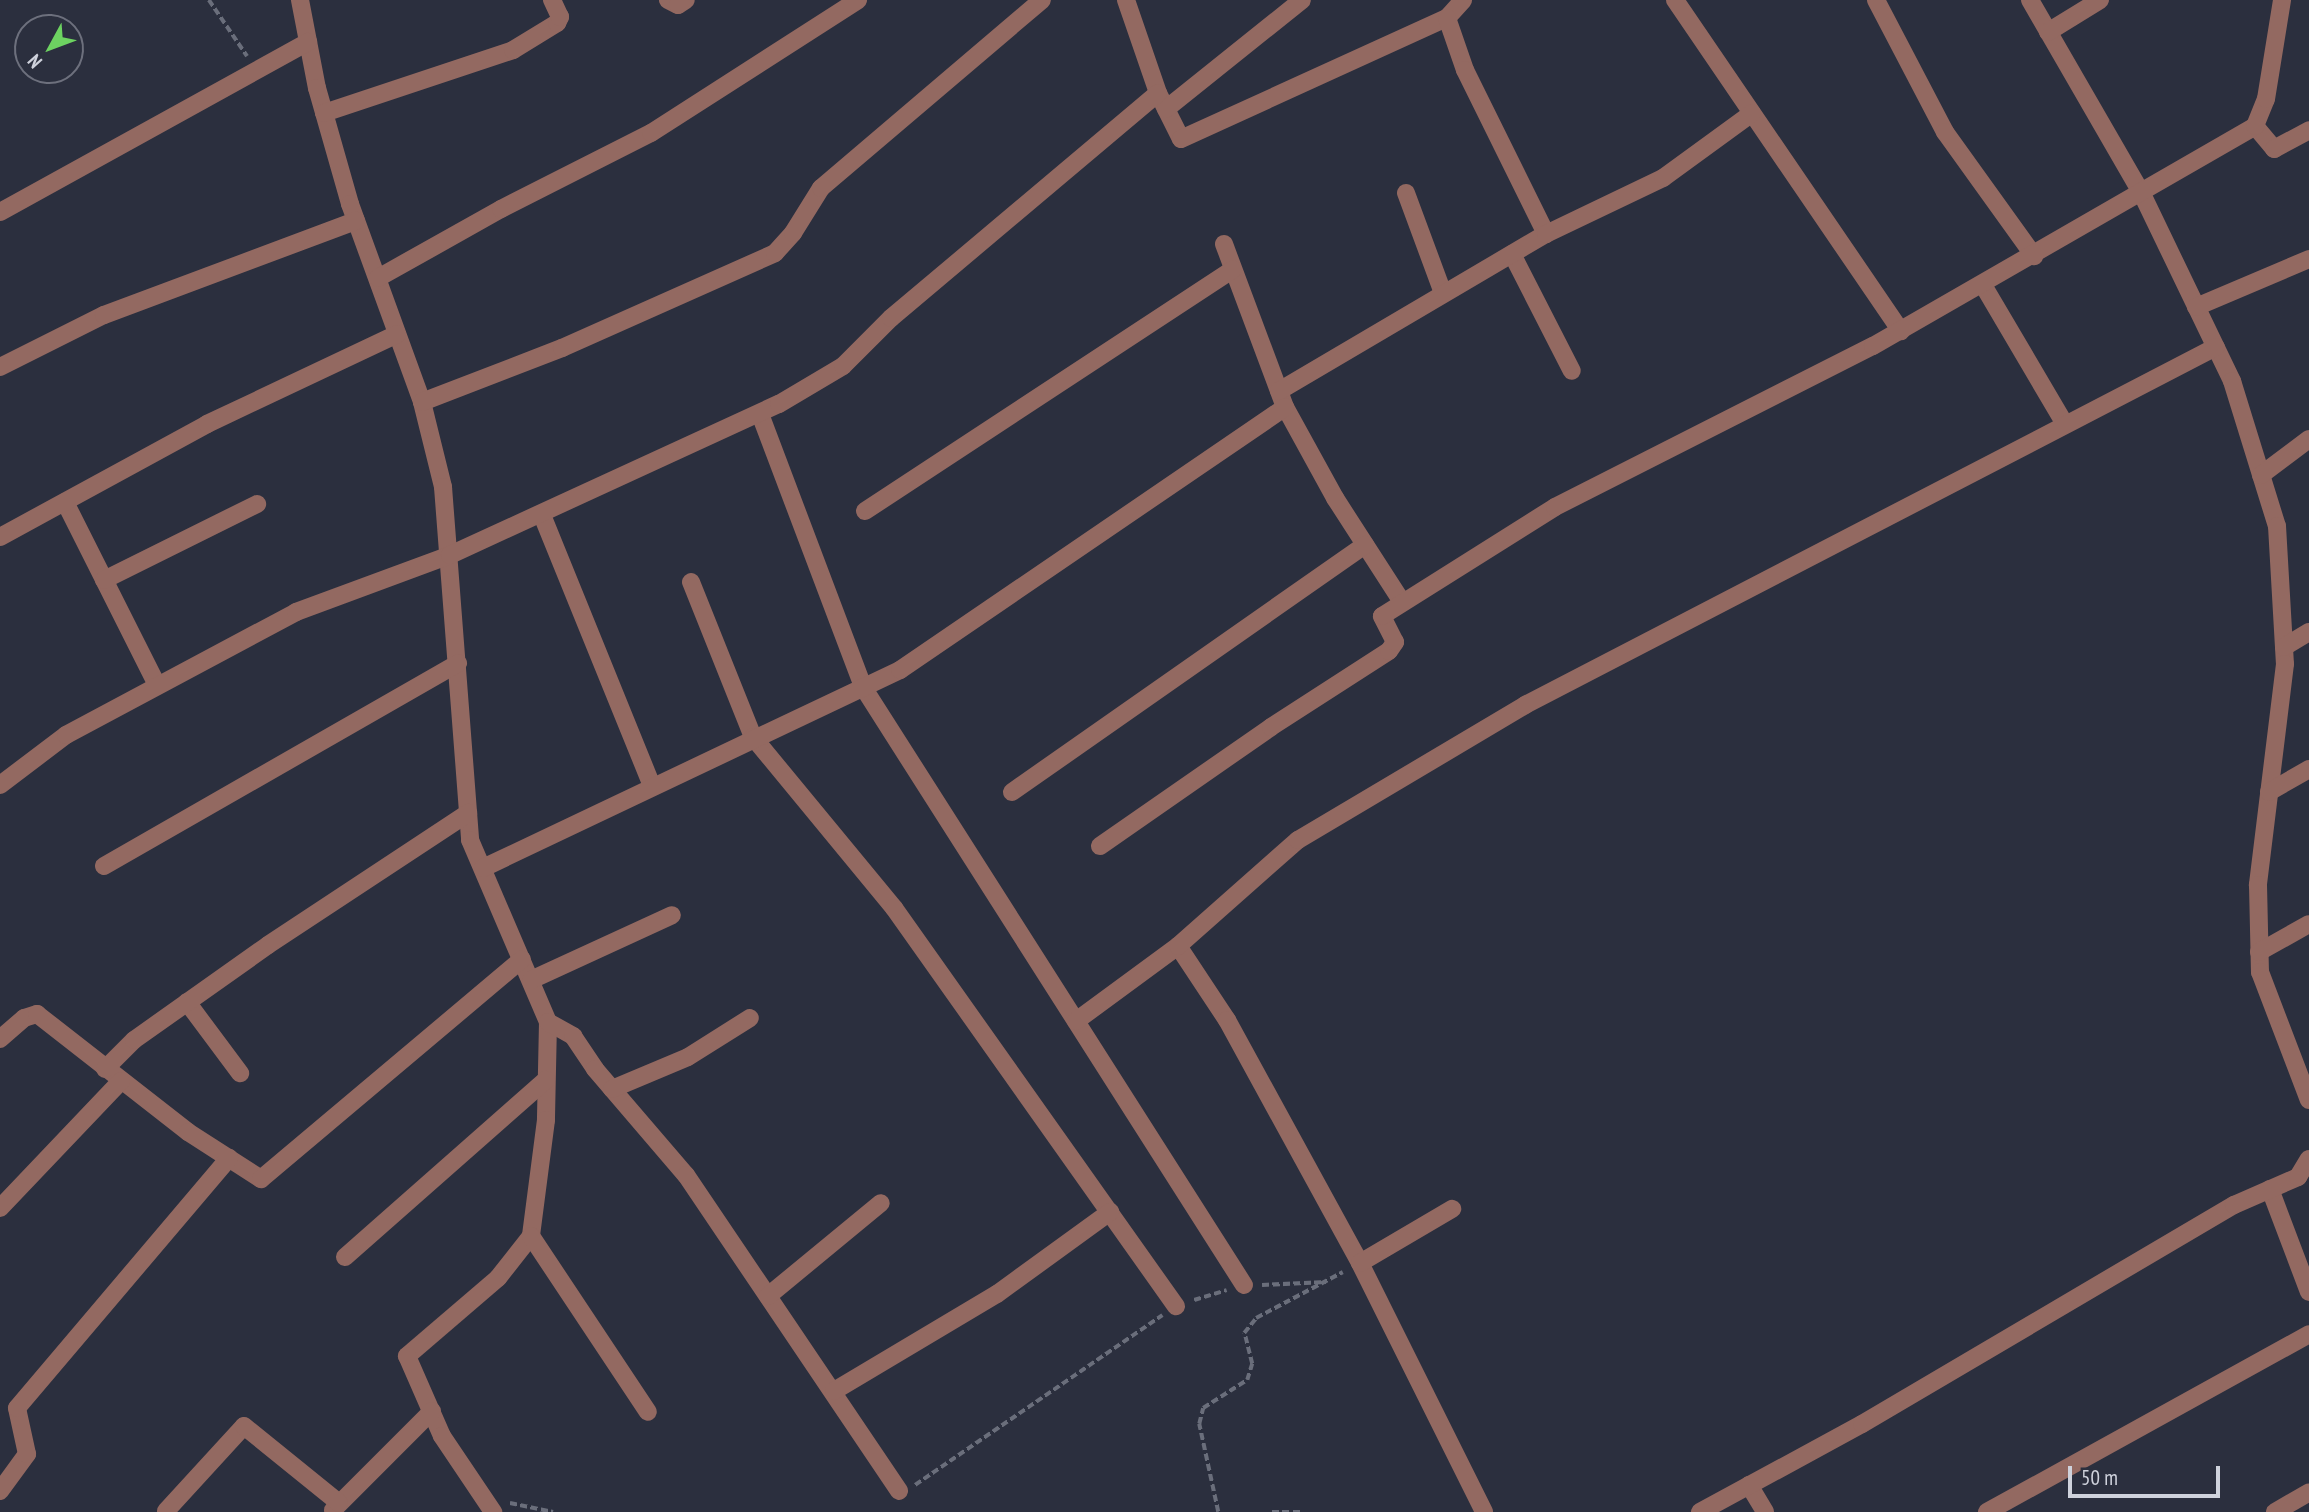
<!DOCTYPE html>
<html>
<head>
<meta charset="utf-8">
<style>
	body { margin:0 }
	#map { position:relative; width:2309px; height:1512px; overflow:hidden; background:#2b2f3e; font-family:"PT Sans Narrow",sans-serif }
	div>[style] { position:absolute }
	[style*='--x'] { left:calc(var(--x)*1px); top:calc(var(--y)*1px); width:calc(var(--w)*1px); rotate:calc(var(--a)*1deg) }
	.path>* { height:3.5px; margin-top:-1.75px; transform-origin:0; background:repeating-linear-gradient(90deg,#6a6e7b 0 7px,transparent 0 10.5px) }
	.minor>* { height:18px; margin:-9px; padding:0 9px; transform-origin:9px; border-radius:9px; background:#936961 }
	span { translate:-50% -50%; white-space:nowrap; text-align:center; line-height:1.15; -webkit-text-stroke:5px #2b2f3e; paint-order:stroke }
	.north { position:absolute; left:14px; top:14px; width:70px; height:70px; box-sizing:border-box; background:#2b2f3e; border:2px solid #6d707d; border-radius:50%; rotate:229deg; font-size:19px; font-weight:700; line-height:28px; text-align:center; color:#cfd2dc }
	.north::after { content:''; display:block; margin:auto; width:24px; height:32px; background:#6dd361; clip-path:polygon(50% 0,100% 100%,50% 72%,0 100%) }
	.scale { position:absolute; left:2068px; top:1466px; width:152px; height:32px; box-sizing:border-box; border:4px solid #cfd2dc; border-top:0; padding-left:9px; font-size:21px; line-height:24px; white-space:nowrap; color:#cfd2dc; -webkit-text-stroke:5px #2b2f3e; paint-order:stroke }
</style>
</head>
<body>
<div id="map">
	<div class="path">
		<div style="--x:209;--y:0;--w:68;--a:55.8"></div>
		<div style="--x:1262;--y:1285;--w:64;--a:-2.7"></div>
		<div style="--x:1194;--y:1300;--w:34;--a:-17"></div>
		<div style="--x:915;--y:1485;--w:300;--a:-34.5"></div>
		<div style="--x:510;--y:1503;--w:44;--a:11.8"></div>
		<div style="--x:1218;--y:1512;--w:90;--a:-102.2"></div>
		<div style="--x:1199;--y:1424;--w:16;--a:-76"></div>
		<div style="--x:1203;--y:1408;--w:52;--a:-32.5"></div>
		<div style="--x:1247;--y:1380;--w:17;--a:-73"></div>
		<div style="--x:1252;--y:1364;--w:32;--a:-104"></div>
		<div style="--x:1244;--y:1333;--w:19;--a:-51"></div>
		<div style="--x:1256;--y:1318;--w:98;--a:-27.9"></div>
		<div style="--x:1272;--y:1512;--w:30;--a:0"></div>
	</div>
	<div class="minor">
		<div style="--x:300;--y:0;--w:90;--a:79.1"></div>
		<div style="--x:317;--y:88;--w:121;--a:74.1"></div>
		<div style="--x:350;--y:204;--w:211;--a:70"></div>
		<div style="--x:422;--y:402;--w:88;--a:76.1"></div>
		<div style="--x:443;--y:487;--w:354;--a:85.6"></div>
		<div style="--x:470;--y:840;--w:198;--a:66.8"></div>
		<div style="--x:548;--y:1022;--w:98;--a:91.2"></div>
		<div style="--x:546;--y:1120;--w:117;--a:97.4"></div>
		<div style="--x:531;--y:1236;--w:53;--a:128.2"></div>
		<div style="--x:498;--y:1278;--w:120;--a:139.4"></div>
		<div style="--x:407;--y:1356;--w:87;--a:66.4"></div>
		<div style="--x:442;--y:1436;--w:92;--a:56.1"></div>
		<div style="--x:668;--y:0;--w:11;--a:27"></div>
		<div style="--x:678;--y:5;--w:9;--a:-32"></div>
		<div style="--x:1126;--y:0;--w:98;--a:71"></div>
		<div style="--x:1158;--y:93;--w:51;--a:63.4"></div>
		<div style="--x:1181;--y:139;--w:292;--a:-24.5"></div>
		<div style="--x:1447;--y:18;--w:24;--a:-48"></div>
		<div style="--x:1675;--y:0;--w:401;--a:55.7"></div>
		<div style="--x:1876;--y:0;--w:149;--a:62.4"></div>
		<div style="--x:1945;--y:132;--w:153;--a:54.3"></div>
		<div style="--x:2030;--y:0;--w:224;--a:60"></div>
		<div style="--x:2142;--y:194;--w:208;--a:64.3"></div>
		<div style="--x:2232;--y:381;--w:152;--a:72.8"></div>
		<div style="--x:2277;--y:526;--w:138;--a:86.7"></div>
		<div style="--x:2285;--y:664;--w:223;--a:97"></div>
		<div style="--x:2258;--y:885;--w:87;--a:88.7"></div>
		<div style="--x:2260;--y:972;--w:137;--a:69.1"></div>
		<div style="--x:1447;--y:18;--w:55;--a:70.9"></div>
		<div style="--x:1465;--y:70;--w:183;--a:63.7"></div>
		<div style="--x:2048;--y:32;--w:61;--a:-31.6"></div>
		<div style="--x:1166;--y:109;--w:174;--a:-38.7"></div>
		<div style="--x:324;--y:113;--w:199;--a:-18.4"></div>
		<div style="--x:513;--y:50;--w:52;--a:-31.5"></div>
		<div style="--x:557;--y:23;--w:7;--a:-63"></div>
		<div style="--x:560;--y:17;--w:19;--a:-115"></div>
		<div style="--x:2255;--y:126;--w:30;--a:50"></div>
		<div style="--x:2274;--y:149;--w:40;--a:-28"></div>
		<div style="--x:1406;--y:193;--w:107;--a:69.7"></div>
		<div style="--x:0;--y:212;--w:352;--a:-28.9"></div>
		<div style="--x:1224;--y:244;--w:174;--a:69.5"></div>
		<div style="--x:1285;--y:407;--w:104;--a:61.2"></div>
		<div style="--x:1335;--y:498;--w:124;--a:57.2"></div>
		<div style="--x:1512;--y:254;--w:131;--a:62.9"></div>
		<div style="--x:378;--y:278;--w:141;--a:-29.3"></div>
		<div style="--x:501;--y:209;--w:168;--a:-26.9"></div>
		<div style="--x:651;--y:133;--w:246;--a:-32.7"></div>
		<div style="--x:1983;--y:285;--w:161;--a:59.5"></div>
		<div style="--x:2196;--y:307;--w:123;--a:-23"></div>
		<div style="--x:0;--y:367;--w:116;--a:-26.6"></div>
		<div style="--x:104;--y:315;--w:269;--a:-20.5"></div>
		<div style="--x:1279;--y:391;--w:310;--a:-30.5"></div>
		<div style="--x:1546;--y:234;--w:130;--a:-25.6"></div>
		<div style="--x:1663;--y:178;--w:110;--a:-36.1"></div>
		<div style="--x:422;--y:402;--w:150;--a:-21.1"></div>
		<div style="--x:562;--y:348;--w:233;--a:-24"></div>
		<div style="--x:775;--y:253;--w:27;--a:-48"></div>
		<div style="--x:793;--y:233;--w:53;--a:-58.1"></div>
		<div style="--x:821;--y:188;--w:290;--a:-40.4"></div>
		<div style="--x:760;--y:414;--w:292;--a:69.3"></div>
		<div style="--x:863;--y:687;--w:709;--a:57.5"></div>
		<div style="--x:2261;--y:475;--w:60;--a:-36.9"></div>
		<div style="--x:65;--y:502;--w:203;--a:63.3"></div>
		<div style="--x:865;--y:511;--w:440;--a:-33.3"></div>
		<div style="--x:542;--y:515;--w:292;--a:67.9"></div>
		<div style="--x:0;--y:537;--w:236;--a:-28.6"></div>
		<div style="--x:207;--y:424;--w:210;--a:-25.3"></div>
		<div style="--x:104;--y:580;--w:171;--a:-26.4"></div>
		<div style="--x:691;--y:582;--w:167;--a:68.2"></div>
		<div style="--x:753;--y:737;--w:222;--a:50.5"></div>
		<div style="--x:894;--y:908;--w:488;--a:54.7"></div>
		<div style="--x:2284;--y:647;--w:29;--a:-31"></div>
		<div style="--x:0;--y:785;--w:83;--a:-37.1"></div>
		<div style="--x:66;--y:735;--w:261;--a:-28.1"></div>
		<div style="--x:296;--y:612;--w:164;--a:-20.3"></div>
		<div style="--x:450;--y:555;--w:362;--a:-24.7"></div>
		<div style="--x:779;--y:404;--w:74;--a:-30.7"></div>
		<div style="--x:843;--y:366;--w:68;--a:-45"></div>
		<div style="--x:891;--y:318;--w:349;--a:-40.1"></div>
		<div style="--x:1012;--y:792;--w:431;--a:-35"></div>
		<div style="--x:2269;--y:792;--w:46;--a:-29.9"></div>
		<div style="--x:1100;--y:846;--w:208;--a:-34.8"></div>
		<div style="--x:1271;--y:727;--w:140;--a:-32.8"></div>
		<div style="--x:1389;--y:651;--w:11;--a:-56"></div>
		<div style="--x:1395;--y:642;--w:29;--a:-117"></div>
		<div style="--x:1382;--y:616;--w:204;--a:-32.2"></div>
		<div style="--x:1555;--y:507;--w:356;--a:-26.9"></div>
		<div style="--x:1873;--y:346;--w:441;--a:-29.9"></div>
		<div style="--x:2255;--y:126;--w:29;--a:-68"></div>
		<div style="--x:2266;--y:99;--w:100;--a:-80.8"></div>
		<div style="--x:104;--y:866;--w:408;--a:-29.8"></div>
		<div style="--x:483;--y:868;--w:462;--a:-25.4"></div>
		<div style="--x:900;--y:670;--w:466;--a:-34.3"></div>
		<div style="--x:1178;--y:946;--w:89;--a:56.5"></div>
		<div style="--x:1227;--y:1020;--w:277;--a:61.3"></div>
		<div style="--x:1360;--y:1263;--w:278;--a:63.5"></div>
		<div style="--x:2259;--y:952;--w:57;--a:-29.2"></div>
		<div style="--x:531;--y:980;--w:155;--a:-24.7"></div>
		<div style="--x:187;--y:1002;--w:89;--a:53.3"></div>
		<div style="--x:1076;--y:1021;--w:127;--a:-36.3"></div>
		<div style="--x:1178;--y:946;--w:160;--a:-41.5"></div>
		<div style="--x:1298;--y:840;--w:264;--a:-30.7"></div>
		<div style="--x:1525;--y:705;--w:778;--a:-27.39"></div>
		<div style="--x:548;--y:1022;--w:29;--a:29"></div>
		<div style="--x:573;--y:1036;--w:40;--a:56"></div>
		<div style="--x:595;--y:1069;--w:140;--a:49.4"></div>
		<div style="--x:686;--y:1175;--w:381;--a:56"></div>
		<div style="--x:0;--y:1039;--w:32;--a:-41"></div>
		<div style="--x:24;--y:1018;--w:14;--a:-17"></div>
		<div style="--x:37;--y:1014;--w:192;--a:38"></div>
		<div style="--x:188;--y:1132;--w:87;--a:32.8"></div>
		<div style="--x:261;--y:1179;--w:341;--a:-40.1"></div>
		<div style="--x:105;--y:1069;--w:41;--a:-45"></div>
		<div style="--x:134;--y:1040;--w:164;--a:-35.3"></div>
		<div style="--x:268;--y:945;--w:240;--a:-33.4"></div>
		<div style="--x:612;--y:1089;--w:82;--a:-22.8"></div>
		<div style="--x:688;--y:1057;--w:73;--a:-32.2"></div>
		<div style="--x:2270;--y:1189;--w:110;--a:69.3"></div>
		<div style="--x:0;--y:1208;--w:175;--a:-46.4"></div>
		<div style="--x:531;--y:1236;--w:211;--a:56.4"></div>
		<div style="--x:345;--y:1257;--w:268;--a:-41.4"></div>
		<div style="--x:1360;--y:1263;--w:107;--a:-30.4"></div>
		<div style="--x:768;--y:1296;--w:146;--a:-39.5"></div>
		<div style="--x:834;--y:1391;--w:190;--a:-30.8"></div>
		<div style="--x:997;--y:1294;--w:140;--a:-36"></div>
		<div style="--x:1749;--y:1485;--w:31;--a:59"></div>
		<div style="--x:0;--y:1491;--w:46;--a:-53.9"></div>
		<div style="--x:27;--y:1454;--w:47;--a:-102.3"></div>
		<div style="--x:17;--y:1408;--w:328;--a:-49.7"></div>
		<div style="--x:333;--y:1510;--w:140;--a:-45"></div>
		<div style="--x:166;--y:1511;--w:115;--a:-47.5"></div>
		<div style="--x:244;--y:1426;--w:122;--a:39"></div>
		<div style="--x:1700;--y:1512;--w:184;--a:-28.5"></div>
		<div style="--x:1862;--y:1424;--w:432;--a:-30.5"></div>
		<div style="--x:2234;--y:1205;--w:70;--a:-23.6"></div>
		<div style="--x:2298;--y:1177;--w:21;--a:-59"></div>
		<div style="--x:1987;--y:1512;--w:368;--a:-28.9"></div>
		<div style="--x:2275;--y:1512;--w:39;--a:-30"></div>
	</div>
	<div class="north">N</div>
	<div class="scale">50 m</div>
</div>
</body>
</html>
